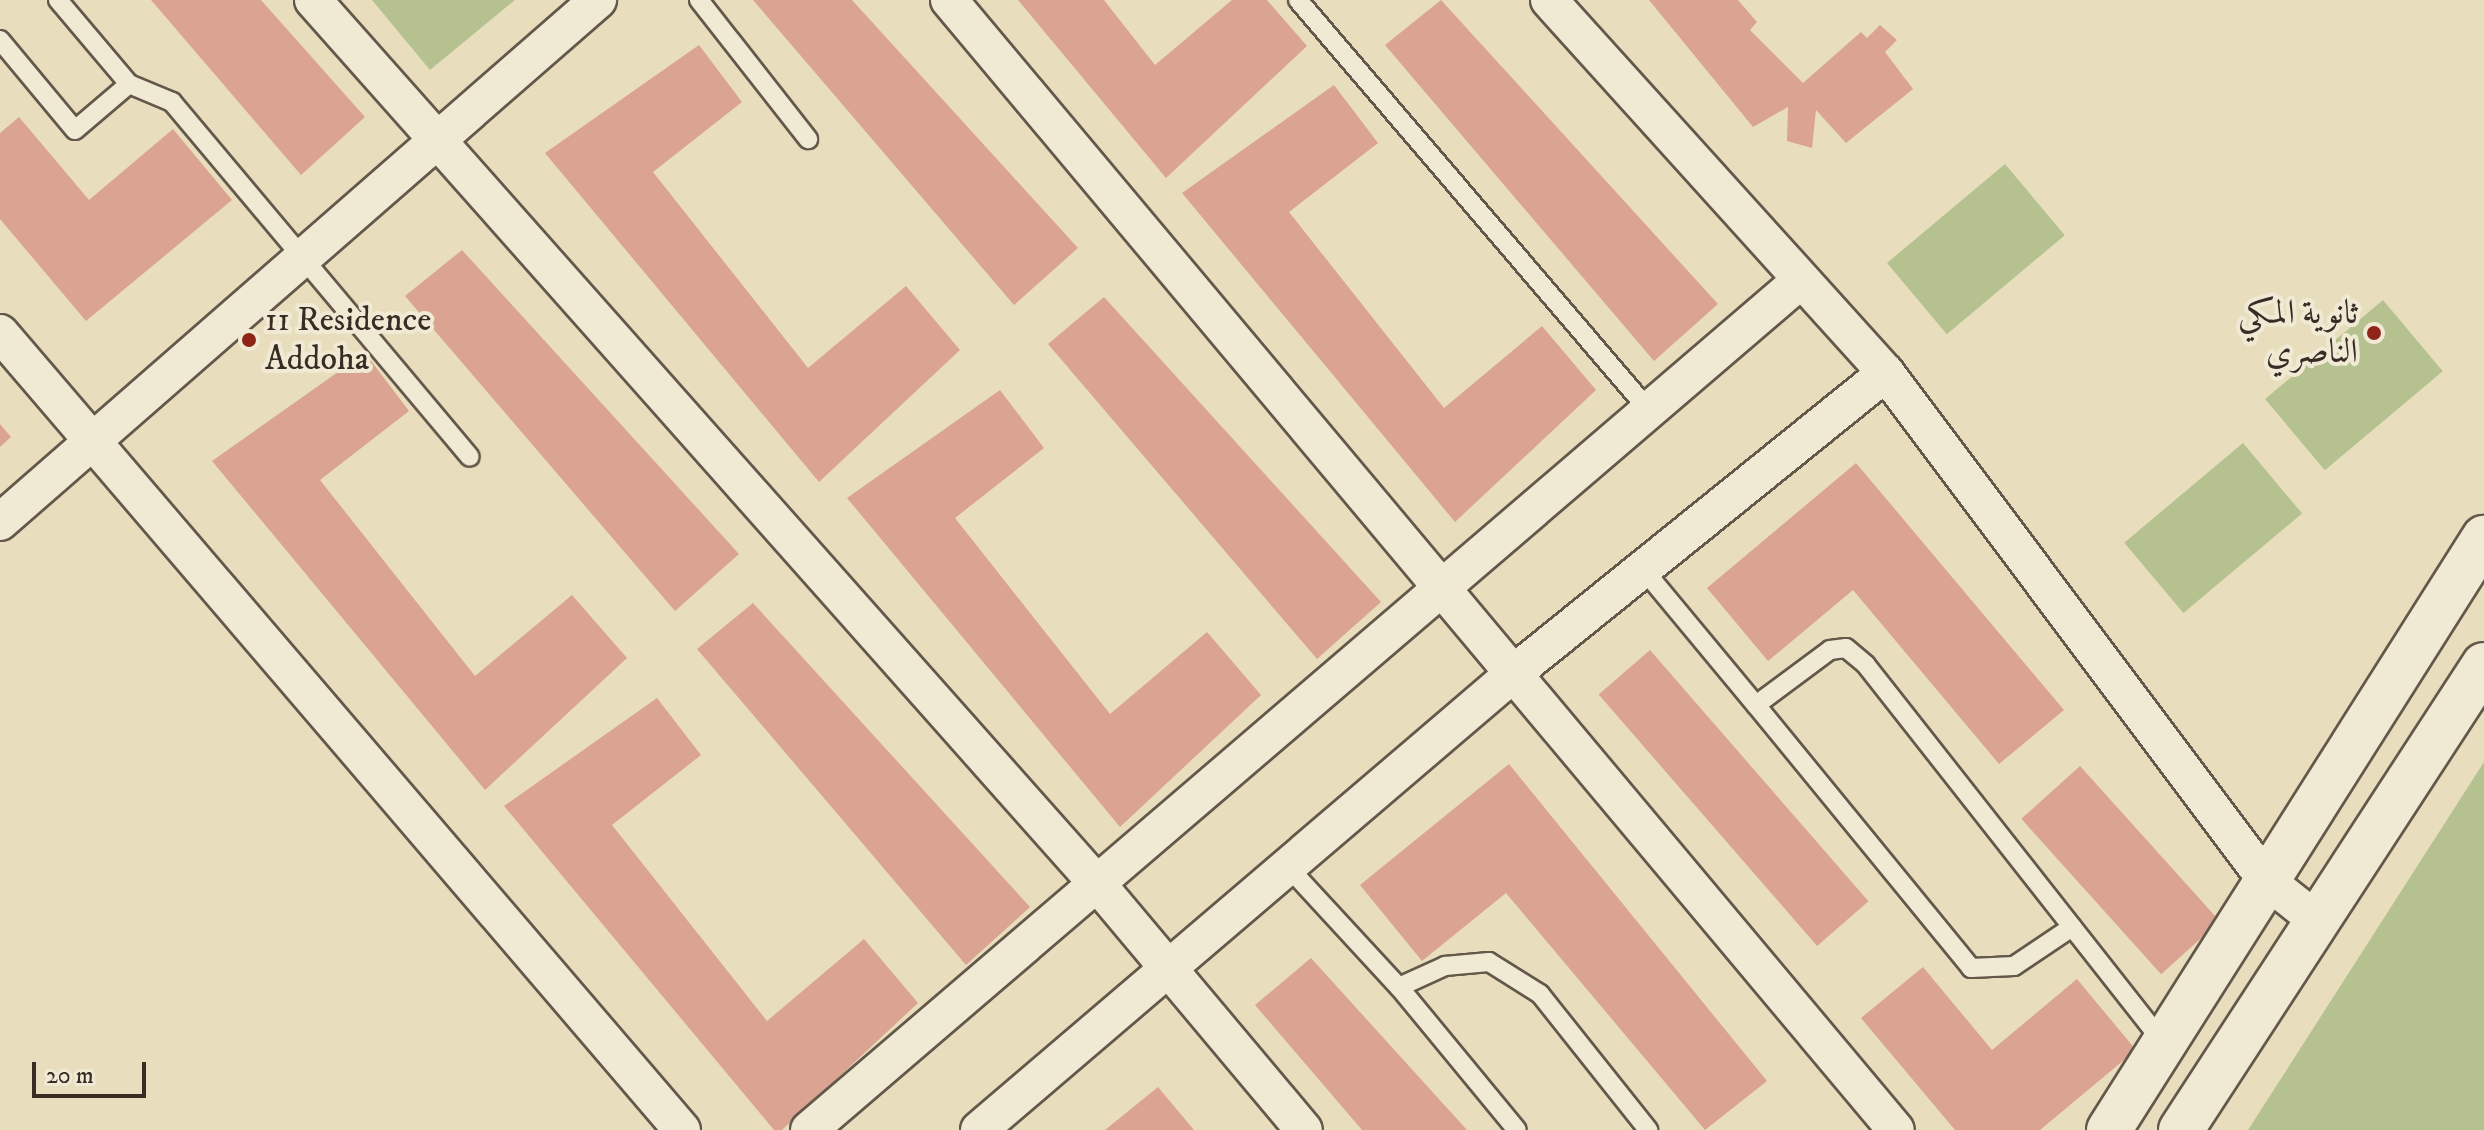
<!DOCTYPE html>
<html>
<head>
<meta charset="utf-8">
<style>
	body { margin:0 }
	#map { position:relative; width:2484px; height:1130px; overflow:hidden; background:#e8debd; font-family:"IM FELL DW Pica",Amiri,serif }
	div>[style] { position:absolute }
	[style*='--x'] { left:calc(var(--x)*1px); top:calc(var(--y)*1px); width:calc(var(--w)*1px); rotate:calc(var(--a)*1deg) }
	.green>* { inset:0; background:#b6c190; transform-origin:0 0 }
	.building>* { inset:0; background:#dba391; transform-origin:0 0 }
	.roads { filter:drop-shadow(2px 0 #64584b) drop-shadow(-2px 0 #64584b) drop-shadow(0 2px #64584b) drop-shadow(0 -2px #64584b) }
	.lane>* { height:18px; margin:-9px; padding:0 9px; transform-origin:9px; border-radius:9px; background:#f0ead4 }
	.street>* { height:36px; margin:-18px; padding:0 18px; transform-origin:18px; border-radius:18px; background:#f0ead4 }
	.secondary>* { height:44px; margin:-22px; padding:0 22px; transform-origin:22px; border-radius:22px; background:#f0ead4 }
	.dots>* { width:22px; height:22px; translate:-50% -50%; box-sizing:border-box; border:4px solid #f0ead4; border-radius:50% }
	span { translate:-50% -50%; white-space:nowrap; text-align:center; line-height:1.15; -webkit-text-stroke:8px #f0ead4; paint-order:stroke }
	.poi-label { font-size:34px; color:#382c25 }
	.right { translate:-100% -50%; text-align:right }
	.left { translate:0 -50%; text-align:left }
	.scale { position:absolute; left:32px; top:1062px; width:114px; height:36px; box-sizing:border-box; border:4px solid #382c25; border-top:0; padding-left:10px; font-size:24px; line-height:28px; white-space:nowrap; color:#382c25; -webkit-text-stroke:6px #f0ead4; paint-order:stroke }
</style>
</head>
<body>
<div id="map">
	<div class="green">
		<div style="clip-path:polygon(372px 0,515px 0,430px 70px)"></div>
		<div style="left:2005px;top:164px;width:93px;height:154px;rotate:50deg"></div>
		<div style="left:2383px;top:300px;width:93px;height:154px;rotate:50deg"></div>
		<div style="left:2243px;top:443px;width:92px;height:155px;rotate:50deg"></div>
		<div style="clip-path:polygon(2484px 762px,2484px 1130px,2248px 1130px)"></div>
	</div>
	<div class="building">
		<div style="clip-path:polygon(151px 0,261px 0,365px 117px,301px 175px)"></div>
		<div style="clip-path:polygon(753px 0,852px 0,1078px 248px,1014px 305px)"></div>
		<div style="clip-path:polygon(1018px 0,1104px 0,1155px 65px,1232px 0,1267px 0,1307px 46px,1166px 178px)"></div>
		<div style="clip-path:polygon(1441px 0,1718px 304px,1654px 361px,1385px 45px)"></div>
		<div style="clip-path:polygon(1649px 0,1738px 0,1757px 22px,1750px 30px,1803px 83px,1861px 32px,1867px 38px,1880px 25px,1897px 40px,1885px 52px,1913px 89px,1846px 143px,1816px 110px,1812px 148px,1787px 141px,1788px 107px,1753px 127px)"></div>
		<div style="clip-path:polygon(699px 45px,742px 102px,653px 172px,808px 368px,906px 286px,960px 350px,819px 482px,545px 153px)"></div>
		<div style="clip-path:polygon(1334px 85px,1378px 143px,1289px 212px,1444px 408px,1542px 326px,1596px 390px,1455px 522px,1182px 193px)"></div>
		<div style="clip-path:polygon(19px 117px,89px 200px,173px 129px,232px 200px,86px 321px,0 219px,0 133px)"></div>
		<div style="clip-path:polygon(462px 250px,739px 554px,675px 611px,405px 296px)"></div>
		<div style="clip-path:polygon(1104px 297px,1381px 602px,1317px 659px,1048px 344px)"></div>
		<div style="clip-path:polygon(365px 353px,409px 411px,320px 480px,475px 676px,572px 595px,627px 658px,485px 790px,212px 461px)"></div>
		<div style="clip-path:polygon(1000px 390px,1044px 448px,955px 518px,1110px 714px,1207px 632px,1261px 695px,1120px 827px,847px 498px)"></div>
		<div style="clip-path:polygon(0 424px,11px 437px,0 447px)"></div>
		<div style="clip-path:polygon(1856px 463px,2064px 710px,1999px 764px,1853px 590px,1768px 661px,1707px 588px)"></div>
		<div style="clip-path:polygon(753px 603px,1030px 907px,966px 965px,697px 649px)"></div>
		<div style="left:1650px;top:650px;width:333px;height:68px;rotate:49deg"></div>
		<div style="clip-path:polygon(657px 698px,701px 755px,612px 825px,767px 1021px,864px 939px,918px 1003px,782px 1130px,774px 1130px,504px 806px)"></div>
		<div style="clip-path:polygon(1509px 764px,1767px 1081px,1705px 1130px,1506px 893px,1422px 961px,1360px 885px)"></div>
		<div style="left:2080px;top:766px;width:209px;height:79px;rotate:48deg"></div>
		<div style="clip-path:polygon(1311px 958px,1467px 1130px,1362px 1130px,1255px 1005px)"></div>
		<div style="clip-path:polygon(1923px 967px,1992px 1050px,2077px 979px,2136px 1050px,2040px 1130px,1955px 1130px,1861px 1018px)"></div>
		<div style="clip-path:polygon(1158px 1087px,1194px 1130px,1105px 1130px)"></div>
	</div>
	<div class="roads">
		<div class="lane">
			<div style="--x:58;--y:0;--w:110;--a:49.8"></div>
			<div style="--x:129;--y:84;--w:47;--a:22.7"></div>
			<div style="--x:172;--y:102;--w:463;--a:50"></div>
			<div style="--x:699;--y:0;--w:177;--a:51.9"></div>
			<div style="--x:1298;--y:0;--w:537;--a:49.46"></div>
			<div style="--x:0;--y:40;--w:117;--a:50.2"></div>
			<div style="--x:75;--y:130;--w:71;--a:-40.4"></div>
			<div style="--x:1643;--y:569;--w:177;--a:50.3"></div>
			<div style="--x:1756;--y:705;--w:92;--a:-36.6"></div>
			<div style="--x:1830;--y:650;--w:16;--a:-7"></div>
			<div style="--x:1846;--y:648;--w:26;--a:40"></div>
			<div style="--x:1866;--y:665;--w:481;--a:51.8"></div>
			<div style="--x:1756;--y:705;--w:340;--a:50.7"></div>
			<div style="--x:1971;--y:968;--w:43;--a:-2.7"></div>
			<div style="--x:2014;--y:966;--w:70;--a:-33.9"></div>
			<div style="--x:1289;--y:868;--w:162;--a:47.3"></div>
			<div style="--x:1399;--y:987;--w:51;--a:-24.5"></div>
			<div style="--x:1445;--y:966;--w:44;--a:-5.2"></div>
			<div style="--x:1489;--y:962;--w:60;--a:32.1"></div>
			<div style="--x:1540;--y:994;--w:174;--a:51.5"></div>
			<div style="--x:1399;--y:987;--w:185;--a:50.5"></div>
		</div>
		<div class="street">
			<div style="--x:313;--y:0;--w:1186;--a:48.42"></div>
			<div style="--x:1100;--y:887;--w:317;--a:50"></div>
			<div style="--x:949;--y:0;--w:1474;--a:50.04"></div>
			<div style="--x:1549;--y:0;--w:503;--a:47.9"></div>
			<div style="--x:1886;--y:373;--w:634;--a:53.15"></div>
			<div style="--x:2266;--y:880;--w:68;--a:38.4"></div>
			<div style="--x:0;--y:333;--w:1049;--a:49.45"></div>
			<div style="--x:0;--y:522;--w:794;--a:-41.12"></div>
			<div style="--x:809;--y:1130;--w:1306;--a:-40.59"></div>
			<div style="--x:979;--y:1130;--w:704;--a:-40.5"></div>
			<div style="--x:1514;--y:673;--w:478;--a:-38.9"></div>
		</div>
		<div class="secondary">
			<div style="--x:2109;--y:1130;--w:701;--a:-57.65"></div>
			<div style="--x:2181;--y:1130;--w:555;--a:-56.91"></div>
		</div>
	</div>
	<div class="dots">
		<div style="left:2374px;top:333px;background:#8f2418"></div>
		<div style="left:249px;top:340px;background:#8f2418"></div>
	</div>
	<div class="poi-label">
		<span class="right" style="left:2358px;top:333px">ثانوية المكي<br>الناصري</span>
		<span class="left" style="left:265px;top:340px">11 Residence<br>Addoha</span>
	</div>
	<div class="scale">20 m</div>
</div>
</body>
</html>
